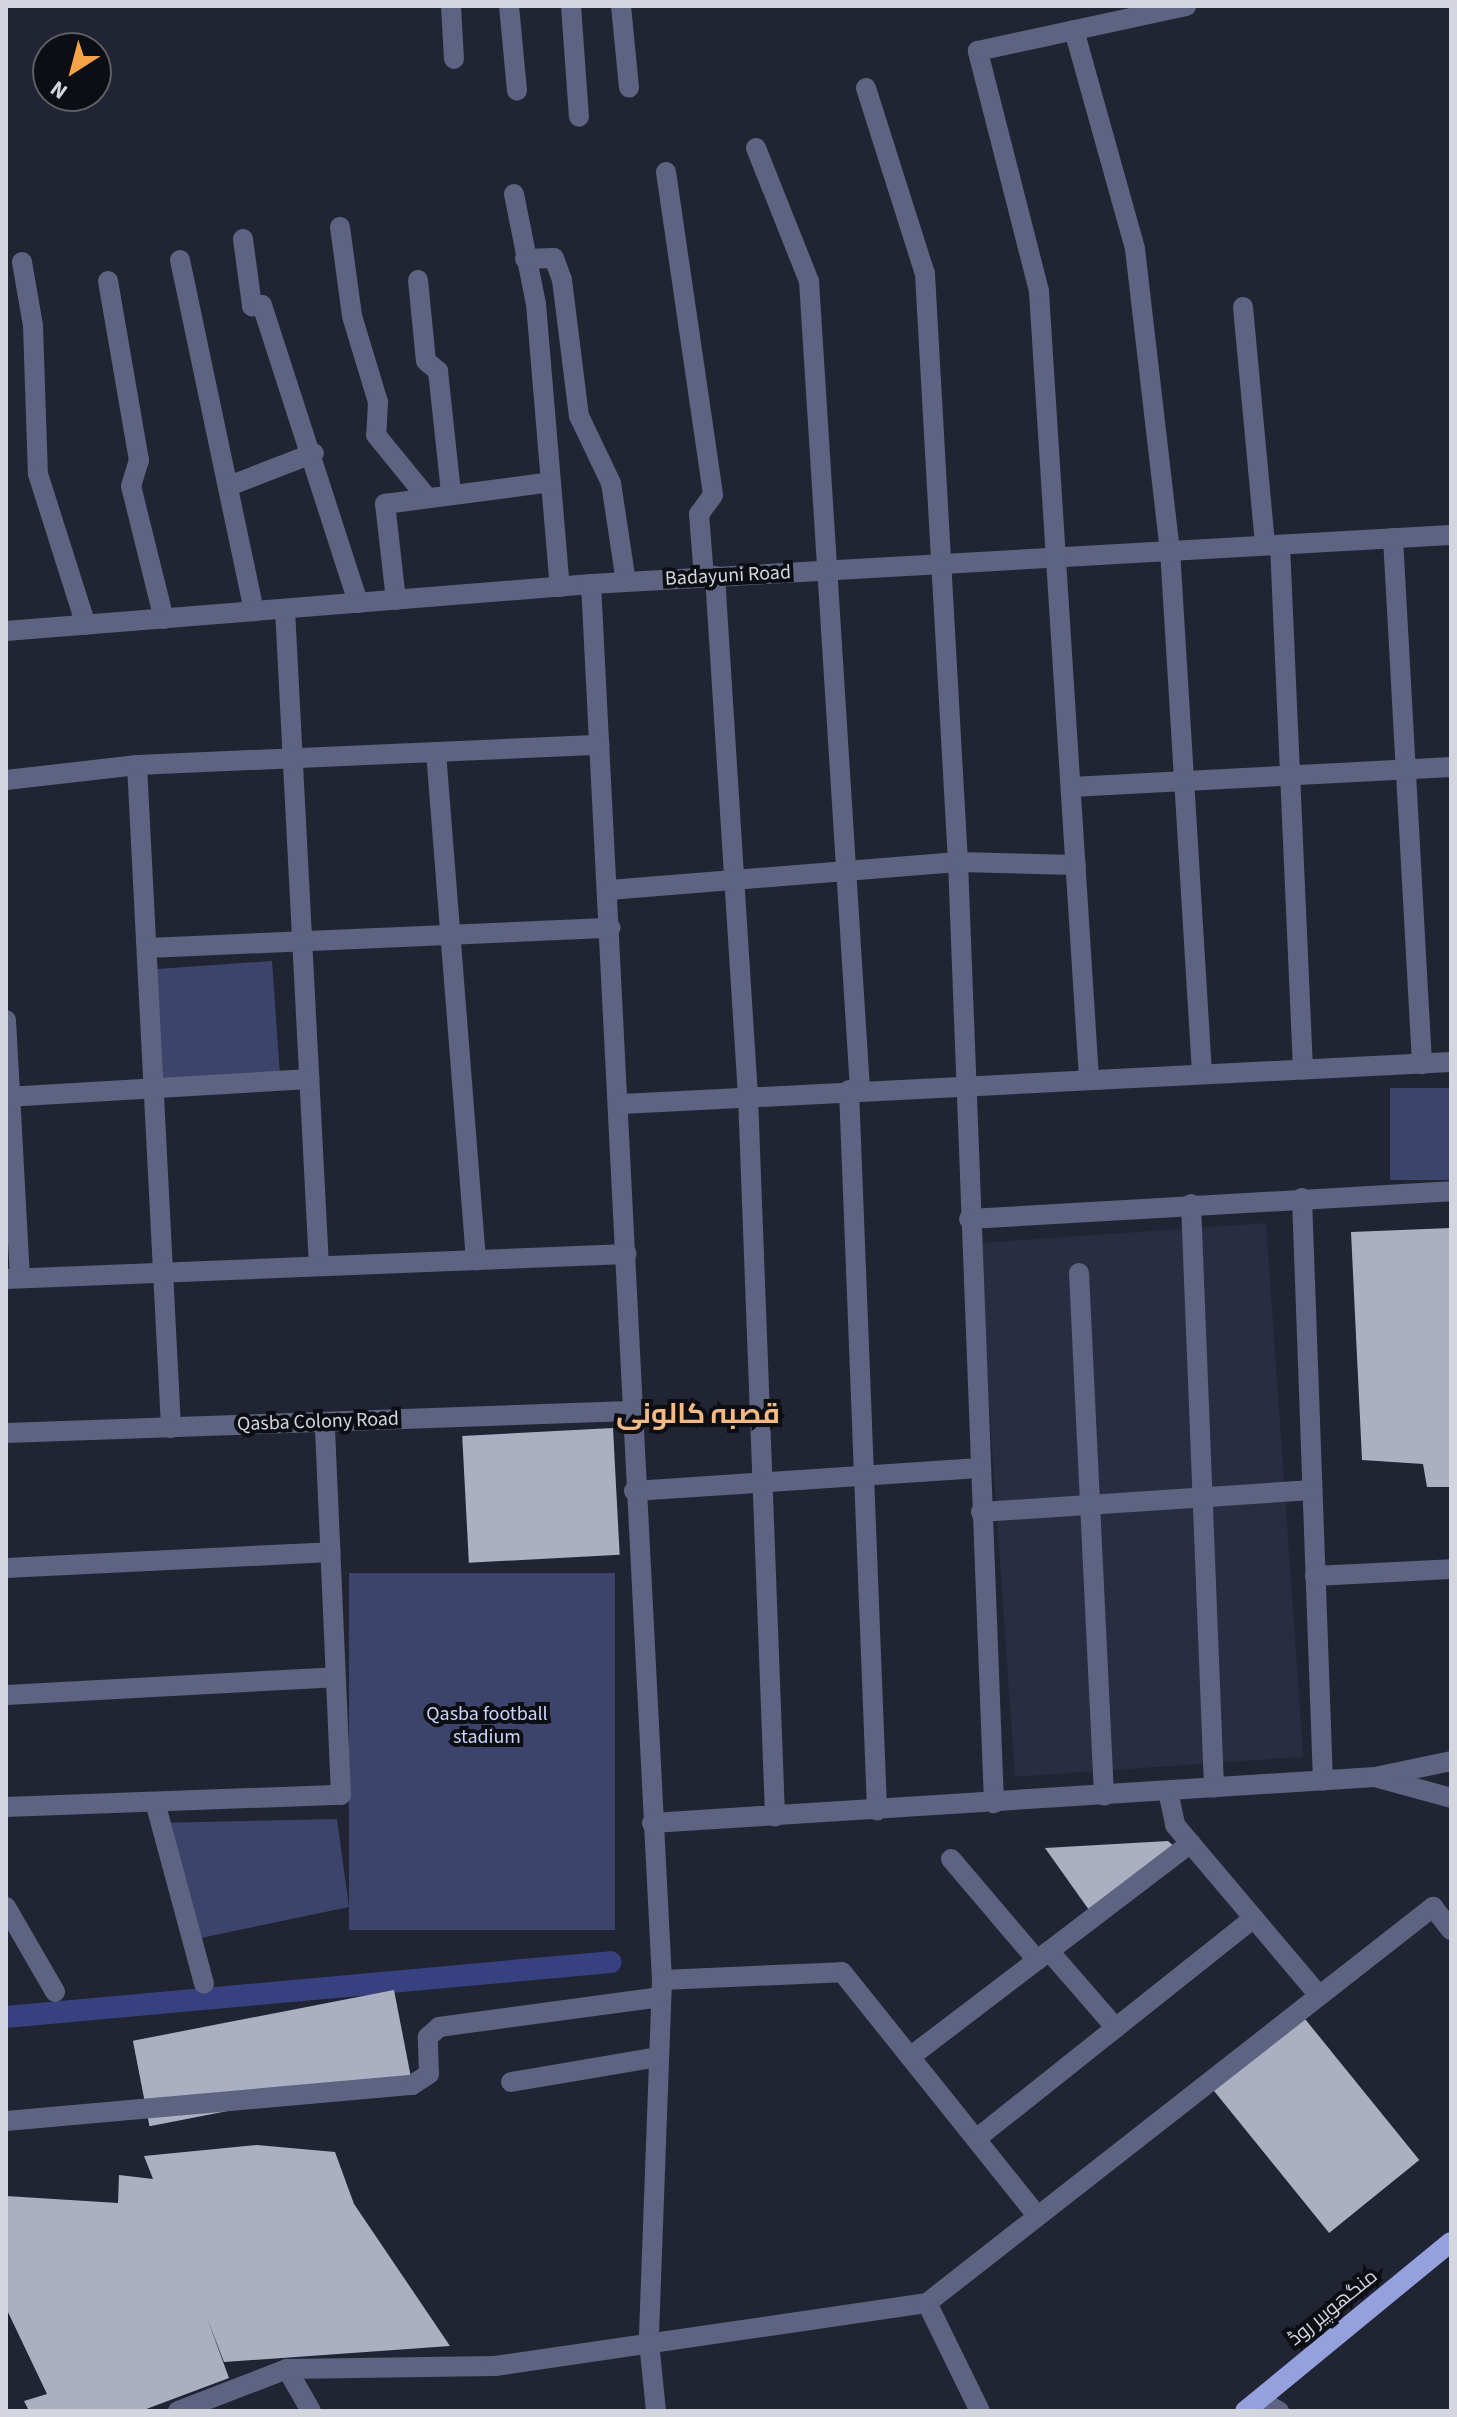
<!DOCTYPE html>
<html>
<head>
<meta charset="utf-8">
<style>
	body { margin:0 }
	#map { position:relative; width:1457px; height:2417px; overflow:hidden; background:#212433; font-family:"Source Sans 3",Cairo,sans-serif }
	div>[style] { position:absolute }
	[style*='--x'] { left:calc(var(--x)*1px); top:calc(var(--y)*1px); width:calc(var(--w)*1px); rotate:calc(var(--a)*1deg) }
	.built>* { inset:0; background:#292d41; transform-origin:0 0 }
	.green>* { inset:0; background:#3c446b; transform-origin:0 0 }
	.canal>* { height:22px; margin:-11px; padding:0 11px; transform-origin:11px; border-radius:11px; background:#38417f }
	.building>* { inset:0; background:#aaafc2; transform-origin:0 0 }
	.minor>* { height:20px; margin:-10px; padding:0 10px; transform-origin:10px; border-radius:10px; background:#5d6380 }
	.major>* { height:20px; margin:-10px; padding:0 10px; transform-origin:10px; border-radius:10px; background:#94a1dc }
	span { translate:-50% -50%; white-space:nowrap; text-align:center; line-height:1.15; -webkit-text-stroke:8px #0c0e14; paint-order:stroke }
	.street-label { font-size:20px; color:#d3d5df }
	.park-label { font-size:20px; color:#ccd5fb }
	.district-label { font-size:28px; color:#f5ba81; font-weight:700 }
	.frame { position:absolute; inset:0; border:8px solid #d3d5df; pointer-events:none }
	.north { position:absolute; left:32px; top:32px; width:80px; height:80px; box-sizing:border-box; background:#0c0e14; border:2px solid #5c5e65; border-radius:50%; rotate:216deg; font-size:22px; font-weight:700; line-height:32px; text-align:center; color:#d3d5df }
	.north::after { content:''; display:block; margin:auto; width:28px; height:36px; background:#f6a247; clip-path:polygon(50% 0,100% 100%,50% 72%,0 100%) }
</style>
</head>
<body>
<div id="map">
	<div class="built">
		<div style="left:1266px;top:1223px;width:535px;height:289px;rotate:86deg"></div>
	</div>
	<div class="green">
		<div style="left:272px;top:961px;width:115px;height:123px;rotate:86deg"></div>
		<div style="left:1451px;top:1088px;width:92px;height:61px;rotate:90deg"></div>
		<div style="left:615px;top:1573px;width:357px;height:266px;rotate:90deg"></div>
		<div style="clip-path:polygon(337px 1819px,349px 1907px,191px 1940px,154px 1823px)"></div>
	</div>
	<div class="canal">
		<div style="--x:6;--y:2017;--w:607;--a:-5.19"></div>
	</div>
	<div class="building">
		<div style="clip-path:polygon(1451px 1228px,1451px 1487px,1427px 1487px,1423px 1464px,1362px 1460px,1351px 1232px)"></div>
		<div style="left:613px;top:1428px;width:127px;height:151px;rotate:87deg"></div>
		<div style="clip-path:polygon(1168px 1841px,1176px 1848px,1089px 1910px,1045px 1848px)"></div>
		<div style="left:394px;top:1990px;width:87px;height:266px;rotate:79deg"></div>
		<div style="left:1301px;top:2014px;width:188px;height:116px;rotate:51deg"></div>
		<div style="clip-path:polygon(257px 2145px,335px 2152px,354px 2204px,450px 2346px,224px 2362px,207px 2318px,229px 2378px,141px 2411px,29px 2411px,24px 2401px,47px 2394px,6px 2308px,6px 2196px,118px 2203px,119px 2175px,153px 2179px,144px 2156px)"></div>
	</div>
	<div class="minor">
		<div style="--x:451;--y:6;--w:53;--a:86.8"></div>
		<div style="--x:509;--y:6;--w:85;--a:84.6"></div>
		<div style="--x:571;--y:6;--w:111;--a:85.9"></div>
		<div style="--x:621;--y:6;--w:82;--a:84.4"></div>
		<div style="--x:1074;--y:30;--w:227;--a:74.4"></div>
		<div style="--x:1135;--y:249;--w:303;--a:83.4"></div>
		<div style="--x:1170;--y:550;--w:524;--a:86.5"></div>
		<div style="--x:866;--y:88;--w:195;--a:72.4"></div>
		<div style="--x:925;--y:274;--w:589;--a:86.79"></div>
		<div style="--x:958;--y:862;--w:942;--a:87.81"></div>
		<div style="--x:756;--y:148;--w:143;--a:68.3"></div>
		<div style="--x:809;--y:281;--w:810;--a:86.39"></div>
		<div style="--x:666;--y:172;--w:326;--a:81.7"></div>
		<div style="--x:713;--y:495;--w:24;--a:126"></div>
		<div style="--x:699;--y:514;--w:63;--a:85.5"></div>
		<div style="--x:514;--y:194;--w:112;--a:78.7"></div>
		<div style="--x:536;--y:304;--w:284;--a:85.2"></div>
		<div style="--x:340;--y:227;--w:90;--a:82.3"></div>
		<div style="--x:352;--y:316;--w:90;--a:73.2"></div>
		<div style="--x:378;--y:402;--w:33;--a:93"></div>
		<div style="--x:376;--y:435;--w:77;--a:50.8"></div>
		<div style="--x:243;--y:239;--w:68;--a:82.3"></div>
		<div style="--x:252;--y:306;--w:10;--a:-6"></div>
		<div style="--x:262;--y:305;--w:313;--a:72.1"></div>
		<div style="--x:525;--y:259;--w:29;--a:-2"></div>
		<div style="--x:554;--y:258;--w:23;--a:70"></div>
		<div style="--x:562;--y:280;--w:137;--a:82.9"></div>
		<div style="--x:579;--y:416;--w:74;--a:64.5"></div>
		<div style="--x:611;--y:483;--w:100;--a:81.4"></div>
		<div style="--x:180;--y:260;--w:359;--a:78.1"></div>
		<div style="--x:22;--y:262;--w:65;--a:80.2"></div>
		<div style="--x:33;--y:326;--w:148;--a:88.1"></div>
		<div style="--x:38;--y:474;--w:158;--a:72.4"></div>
		<div style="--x:418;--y:280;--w:81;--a:84.4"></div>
		<div style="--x:426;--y:361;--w:16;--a:40"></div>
		<div style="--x:438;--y:371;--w:122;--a:83.9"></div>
		<div style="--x:108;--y:281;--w:182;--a:80.2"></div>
		<div style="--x:139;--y:460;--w:27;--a:107"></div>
		<div style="--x:131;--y:486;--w:137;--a:76.1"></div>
		<div style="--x:1243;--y:307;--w:239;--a:84.7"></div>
		<div style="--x:229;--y:486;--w:91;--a:-21.2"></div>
		<div style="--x:1393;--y:538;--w:527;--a:86.84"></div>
		<div style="--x:1280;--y:545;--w:525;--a:87.49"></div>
		<div style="--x:715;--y:576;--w:521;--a:86.37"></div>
		<div style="--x:748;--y:1096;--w:721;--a:87.85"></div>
		<div style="--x:591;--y:584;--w:1398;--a:87.09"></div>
		<div style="--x:662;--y:1980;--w:362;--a:92.1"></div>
		<div style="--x:649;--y:2342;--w:69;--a:84.2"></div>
		<div style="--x:396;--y:600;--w:97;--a:-96.5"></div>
		<div style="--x:385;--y:504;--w:167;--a:-7.5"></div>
		<div style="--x:285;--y:609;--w:658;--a:87.04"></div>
		<div style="--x:6;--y:631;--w:587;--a:-4.59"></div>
		<div style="--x:591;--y:584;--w:861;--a:-3.26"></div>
		<div style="--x:436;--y:752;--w:510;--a:85.5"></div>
		<div style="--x:137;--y:765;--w:664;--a:87.06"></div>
		<div style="--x:6;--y:780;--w:132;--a:-6.5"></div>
		<div style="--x:137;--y:765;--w:463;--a:-2.5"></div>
		<div style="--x:1071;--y:787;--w:381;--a:-3"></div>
		<div style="--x:609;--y:890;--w:350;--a:-4.6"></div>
		<div style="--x:958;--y:862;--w:118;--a:1.5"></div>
		<div style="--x:148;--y:948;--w:463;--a:-2.5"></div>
		<div style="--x:6;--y:1020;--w:258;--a:86.9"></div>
		<div style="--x:1089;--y:1078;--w:789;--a:-93.64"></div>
		<div style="--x:1039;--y:291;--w:248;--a:-104.3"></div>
		<div style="--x:978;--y:51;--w:213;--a:-12.2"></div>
		<div style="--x:849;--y:1090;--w:721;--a:87.77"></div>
		<div style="--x:6;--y:1097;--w:304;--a:-3.4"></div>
		<div style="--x:622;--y:1104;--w:830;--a:-2.9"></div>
		<div style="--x:1302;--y:1198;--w:583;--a:87.94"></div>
		<div style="--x:1191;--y:1204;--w:584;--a:87.74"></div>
		<div style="--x:969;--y:1219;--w:483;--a:-3.3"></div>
		<div style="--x:1079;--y:1273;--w:523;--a:87.26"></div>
		<div style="--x:6;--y:1279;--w:621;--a:-2.31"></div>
		<div style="--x:6;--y:1433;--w:624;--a:-2.02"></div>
		<div style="--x:634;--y:1491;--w:346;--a:-3.8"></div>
		<div style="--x:981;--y:1512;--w:332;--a:-3.8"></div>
		<div style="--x:6;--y:1568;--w:325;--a:-2.8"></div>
		<div style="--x:1315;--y:1576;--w:136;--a:-2.9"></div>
		<div style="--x:6;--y:1695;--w:330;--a:-3.1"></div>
		<div style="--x:1375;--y:1777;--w:79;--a:15.4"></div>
		<div style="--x:1168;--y:1791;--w:35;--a:78"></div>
		<div style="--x:1175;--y:1825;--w:220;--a:49.8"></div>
		<div style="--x:155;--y:1802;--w:188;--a:74.9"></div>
		<div style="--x:6;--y:1807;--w:335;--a:-2.1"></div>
		<div style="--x:341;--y:1795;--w:373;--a:-92.5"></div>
		<div style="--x:652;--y:1823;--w:724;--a:-3.64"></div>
		<div style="--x:1375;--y:1777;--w:78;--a:-11.9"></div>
		<div style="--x:951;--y:1859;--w:133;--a:49.6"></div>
		<div style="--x:6;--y:1907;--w:98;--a:60"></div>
		<div style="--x:1049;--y:1951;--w:102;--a:49"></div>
		<div style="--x:662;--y:1980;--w:180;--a:-2.5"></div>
		<div style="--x:842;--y:1972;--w:310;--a:51.3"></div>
		<div style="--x:910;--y:2057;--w:353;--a:-37.3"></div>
		<div style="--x:511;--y:2082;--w:150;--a:-9.6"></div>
		<div style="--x:6;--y:2121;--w:408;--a:-5.1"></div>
		<div style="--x:412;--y:2085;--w:20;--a:-33"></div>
		<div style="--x:429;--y:2074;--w:37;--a:-92"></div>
		<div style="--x:428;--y:2037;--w:15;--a:-42"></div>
		<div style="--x:439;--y:2027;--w:224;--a:-7.7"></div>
		<div style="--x:976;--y:2139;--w:355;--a:-38.5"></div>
		<div style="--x:927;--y:2303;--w:120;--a:63.9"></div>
		<div style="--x:287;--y:2369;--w:48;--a:60.3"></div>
		<div style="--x:1259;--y:2400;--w:23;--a:29"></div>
		<div style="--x:178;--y:2411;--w:117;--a:-21.1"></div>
		<div style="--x:287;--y:2369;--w:208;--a:-0.8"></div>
		<div style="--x:495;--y:2366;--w:437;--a:-8.3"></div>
		<div style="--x:927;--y:2303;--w:643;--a:-38.05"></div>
		<div style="--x:1433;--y:1907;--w:29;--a:52"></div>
	</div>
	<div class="major">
		<div style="--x:1245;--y:2411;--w:266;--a:-39.4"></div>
	</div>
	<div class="street-label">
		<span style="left:728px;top:576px;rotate:-3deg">Badayuni Road</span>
		<span style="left:318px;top:1422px;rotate:-2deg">Qasba Colony Road</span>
		<span style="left:1333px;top:2308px;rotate:-39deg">منگھوپیر روڈ</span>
	</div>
	<div class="park-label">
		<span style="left:487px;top:1726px">Qasba football<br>stadium</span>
	</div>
	<div class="district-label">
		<span style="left:698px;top:1414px">قصبہ کالونی</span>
	</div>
	<div class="frame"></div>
	<div class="north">N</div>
</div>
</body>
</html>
